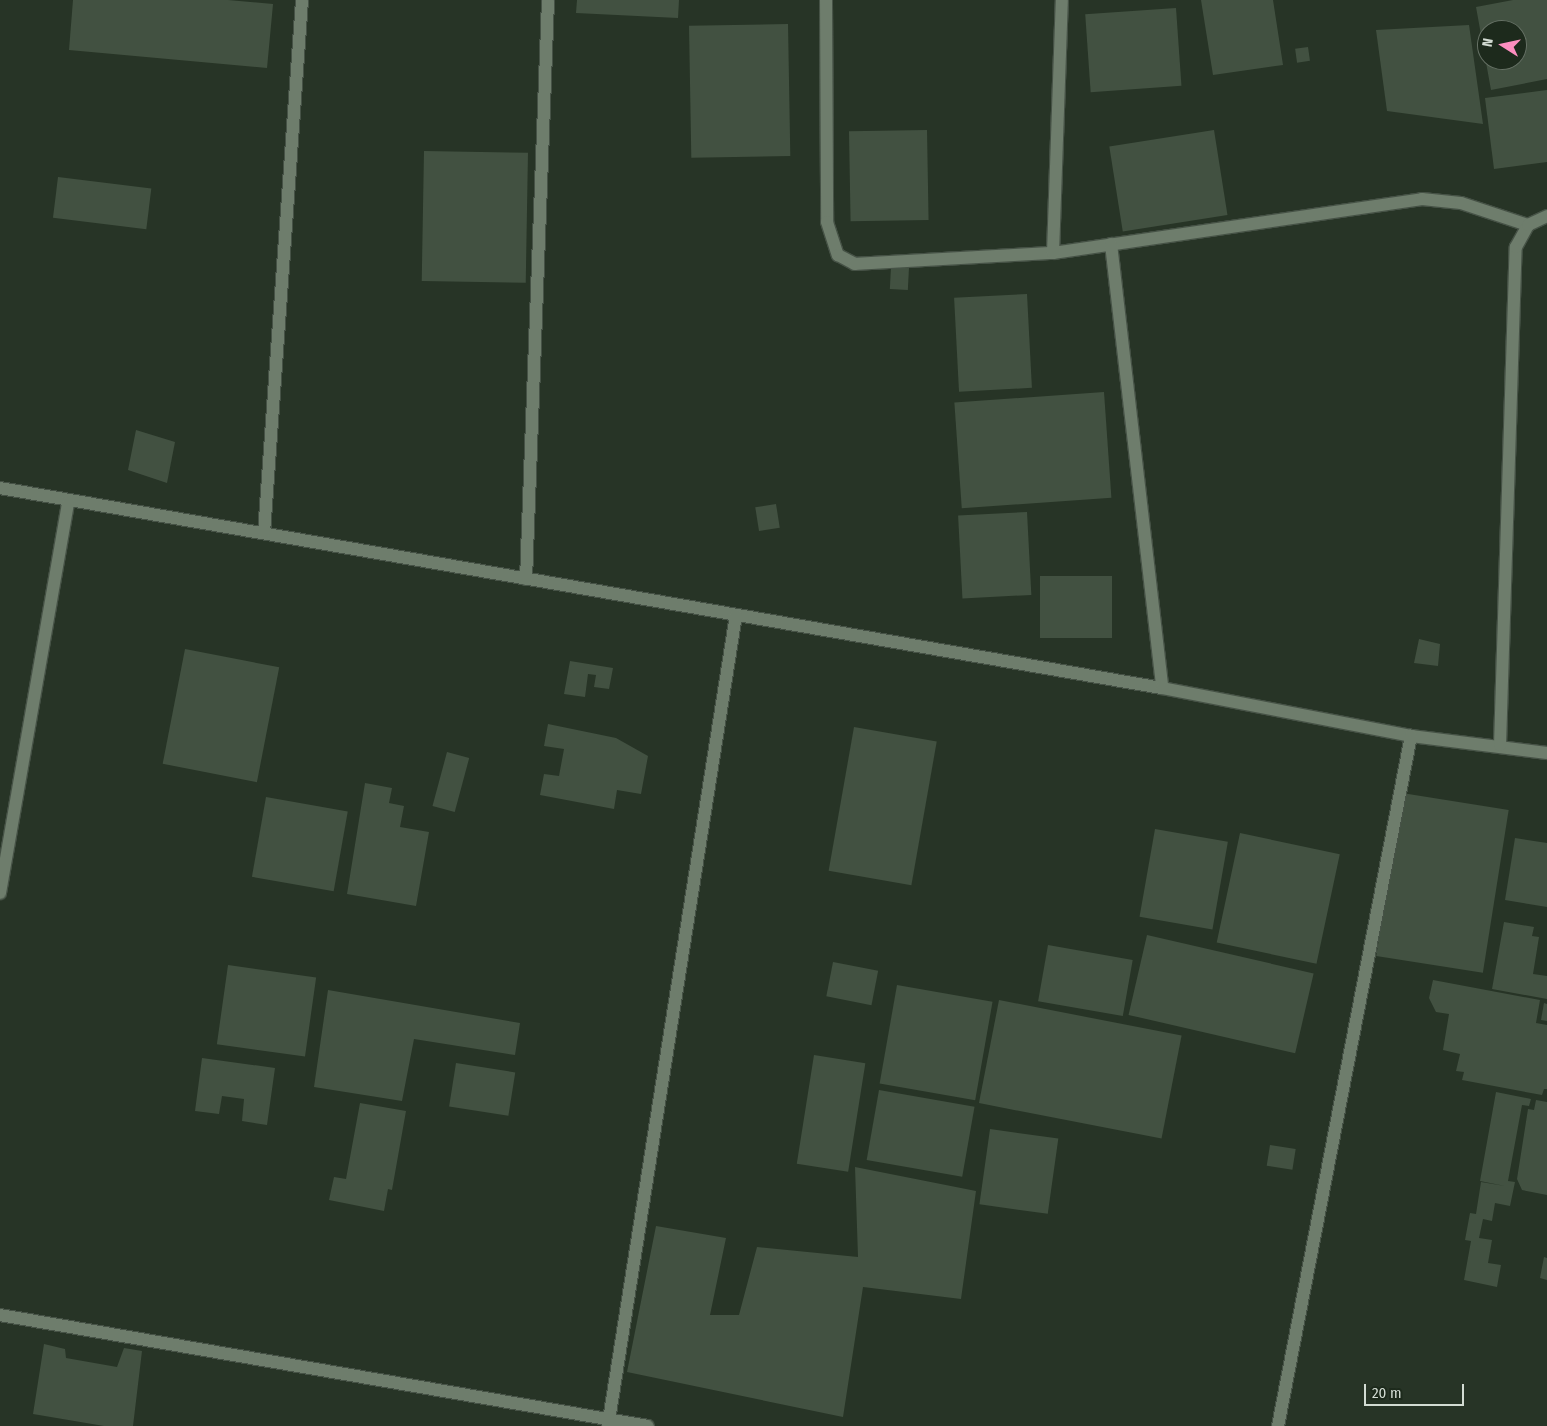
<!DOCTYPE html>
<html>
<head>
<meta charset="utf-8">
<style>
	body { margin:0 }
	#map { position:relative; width:1547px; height:1426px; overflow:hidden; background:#273426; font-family:"Fira Sans Condensed",sans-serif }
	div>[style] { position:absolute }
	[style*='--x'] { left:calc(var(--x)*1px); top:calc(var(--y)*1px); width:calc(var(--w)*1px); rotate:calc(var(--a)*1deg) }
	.building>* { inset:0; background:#425141; transform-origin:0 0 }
	.roads { filter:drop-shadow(1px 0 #465246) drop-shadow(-1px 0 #465246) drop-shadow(0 1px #465246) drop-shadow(0 -1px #465246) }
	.street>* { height:12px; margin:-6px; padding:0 6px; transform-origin:6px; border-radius:6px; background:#6e7d6c }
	span { translate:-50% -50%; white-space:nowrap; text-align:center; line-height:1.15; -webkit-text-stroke:4px #1d2a1c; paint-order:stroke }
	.north { position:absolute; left:1477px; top:20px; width:50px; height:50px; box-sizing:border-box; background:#1d2a1c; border:1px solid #667165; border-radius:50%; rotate:280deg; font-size:14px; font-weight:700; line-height:20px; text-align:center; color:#d3dcd3 }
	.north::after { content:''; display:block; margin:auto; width:18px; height:22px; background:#fd8ebf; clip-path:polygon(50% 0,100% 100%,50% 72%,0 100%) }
	.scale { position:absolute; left:1364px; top:1384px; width:100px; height:22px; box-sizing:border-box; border:2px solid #d3dcd3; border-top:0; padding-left:6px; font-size:15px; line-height:18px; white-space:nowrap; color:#d3dcd3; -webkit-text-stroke:4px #1d2a1c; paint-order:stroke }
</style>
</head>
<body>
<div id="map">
	<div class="building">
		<div style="clip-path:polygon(73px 0,228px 0,273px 4px,267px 68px,69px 50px)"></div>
		<div style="clip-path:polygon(577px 0,679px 0,678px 18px,576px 13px)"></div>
		<div style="clip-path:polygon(1201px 0,1273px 0,1283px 65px,1213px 75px)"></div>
		<div style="clip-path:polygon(evenodd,1513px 0,1547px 0,1547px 79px,1491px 90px,1476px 7px,1513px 0,1487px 30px,1517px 30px,1517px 60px,1487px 60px,1487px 30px)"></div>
		<div style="left:1176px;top:8px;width:78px;height:91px;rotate:86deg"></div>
		<div style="left:788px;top:24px;width:132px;height:99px;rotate:89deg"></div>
		<div style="clip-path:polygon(1469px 25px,1483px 124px,1387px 111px,1376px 30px)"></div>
		<div style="left:1308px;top:47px;width:14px;height:13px;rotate:82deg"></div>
		<div style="clip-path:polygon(1547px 90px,1547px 162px,1494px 169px,1485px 98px)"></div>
		<div style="left:927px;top:130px;width:90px;height:78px;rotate:89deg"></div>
		<div style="left:1214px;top:130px;width:86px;height:106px;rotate:81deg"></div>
		<div style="left:424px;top:151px;width:104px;height:130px;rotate:1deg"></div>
		<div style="left:58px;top:177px;width:94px;height:41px;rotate:7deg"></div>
		<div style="left:891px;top:267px;width:18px;height:22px;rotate:3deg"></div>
		<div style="left:1027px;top:294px;width:94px;height:73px;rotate:87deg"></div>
		<div style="left:1104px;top:392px;width:106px;height:150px;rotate:86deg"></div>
		<div style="clip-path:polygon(136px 430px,175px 442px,167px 483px,128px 470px)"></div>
		<div style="left:776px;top:504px;width:24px;height:21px;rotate:81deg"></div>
		<div style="left:1027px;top:512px;width:83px;height:69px;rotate:87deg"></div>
		<div style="left:1112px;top:576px;width:62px;height:72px;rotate:90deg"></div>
		<div style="clip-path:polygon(1419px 639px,1440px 644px,1438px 666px,1414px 663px)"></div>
		<div style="left:185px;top:649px;width:96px;height:117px;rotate:11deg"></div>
		<div style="clip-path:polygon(570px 661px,613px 668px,609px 689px,594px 687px,596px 675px,588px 674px,585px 697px,564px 694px)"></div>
		<div style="clip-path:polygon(548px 724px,616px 738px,648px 756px,641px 794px,617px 790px,614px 809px,540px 795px,544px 774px,559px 776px,564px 749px,544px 746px)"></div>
		<div style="left:854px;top:727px;width:84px;height:146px;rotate:10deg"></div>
		<div style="left:447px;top:752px;width:23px;height:56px;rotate:15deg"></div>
		<div style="clip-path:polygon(365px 783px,392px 788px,389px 803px,404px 806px,400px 827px,429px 832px,416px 906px,347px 894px)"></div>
		<div style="left:1402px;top:793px;width:108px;height:165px;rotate:9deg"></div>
		<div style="left:266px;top:797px;width:83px;height:81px;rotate:10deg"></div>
		<div style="left:1155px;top:829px;width:74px;height:89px;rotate:10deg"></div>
		<div style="left:1240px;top:833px;width:102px;height:112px;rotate:12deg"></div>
		<div style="clip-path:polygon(1515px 838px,1547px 843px,1547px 907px,1505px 900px)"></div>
		<div style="clip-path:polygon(1504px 922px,1534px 927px,1532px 936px,1539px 937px,1533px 974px,1547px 976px,1547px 999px,1492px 989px)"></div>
		<div style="left:1147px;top:935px;width:171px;height:82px;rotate:13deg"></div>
		<div style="left:1048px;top:945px;width:86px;height:57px;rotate:10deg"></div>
		<div style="left:833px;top:962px;width:46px;height:35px;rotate:11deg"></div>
		<div style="left:228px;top:965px;width:89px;height:80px;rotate:8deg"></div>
		<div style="clip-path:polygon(1433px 980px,1540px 1000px,1536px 1023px,1547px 1025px,1547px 1089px,1544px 1089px,1542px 1095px,1462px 1080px,1464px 1072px,1456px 1071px,1460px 1054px,1443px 1050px,1449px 1014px,1436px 1012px,1429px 998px)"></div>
		<div style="left:897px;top:985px;width:97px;height:100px;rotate:10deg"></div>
		<div style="clip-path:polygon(328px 990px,520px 1023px,515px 1055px,414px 1039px,402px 1101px,314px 1087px)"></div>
		<div style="left:999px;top:1000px;width:186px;height:105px;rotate:11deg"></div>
		<div style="clip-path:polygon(1544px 1003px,1547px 1004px,1547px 1021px,1541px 1020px)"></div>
		<div style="left:814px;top:1055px;width:52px;height:110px;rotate:9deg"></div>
		<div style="clip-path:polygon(202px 1058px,275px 1068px,267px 1125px,242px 1121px,244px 1099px,222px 1096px,219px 1114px,195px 1111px)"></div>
		<div style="left:456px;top:1063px;width:60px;height:44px;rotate:9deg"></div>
		<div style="left:879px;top:1090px;width:97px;height:71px;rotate:10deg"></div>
		<div style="clip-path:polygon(1496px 1092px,1531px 1099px,1529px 1106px,1522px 1105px,1508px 1181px,1515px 1182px,1510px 1206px,1495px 1203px,1492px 1221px,1483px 1219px,1479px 1238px,1492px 1240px,1488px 1263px,1501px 1265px,1497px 1287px,1464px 1280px,1471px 1241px,1465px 1240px,1470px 1213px,1476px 1214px,1481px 1182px,1505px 1186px,1480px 1181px)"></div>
		<div style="clip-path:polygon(1536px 1100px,1547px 1102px,1547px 1195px,1522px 1190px,1517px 1179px,1528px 1109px,1534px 1110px)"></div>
		<div style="clip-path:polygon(360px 1103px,406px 1111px,392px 1190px,388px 1189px,384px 1211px,329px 1200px,334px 1177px,346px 1179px)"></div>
		<div style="left:990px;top:1129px;width:69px;height:76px;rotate:8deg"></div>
		<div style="left:1270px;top:1145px;width:26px;height:21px;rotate:9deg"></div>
		<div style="clip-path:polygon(855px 1167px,976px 1191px,961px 1299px,863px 1287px,843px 1417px,627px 1372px,656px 1226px,726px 1238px,710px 1315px,739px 1315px,757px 1247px,858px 1257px)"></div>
		<div style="clip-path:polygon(1544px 1257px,1547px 1258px,1547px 1280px,1540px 1278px)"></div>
		<div style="clip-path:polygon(44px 1344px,65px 1349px,66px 1358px,117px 1367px,124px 1348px,142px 1351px,133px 1426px,104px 1426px,33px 1414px)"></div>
	</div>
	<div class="roads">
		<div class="street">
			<div style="--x:826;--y:0;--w:222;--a:89.7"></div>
			<div style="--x:827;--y:222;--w:35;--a:72"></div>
			<div style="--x:838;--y:255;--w:19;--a:28"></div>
			<div style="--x:855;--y:264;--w:198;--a:-3.2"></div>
			<div style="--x:1053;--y:253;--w:373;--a:-8.3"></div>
			<div style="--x:1422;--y:199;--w:39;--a:6"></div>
			<div style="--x:1461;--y:203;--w:71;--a:18.2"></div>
			<div style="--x:1111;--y:244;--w:447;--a:83.4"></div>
			<div style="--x:1053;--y:253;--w:253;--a:-88"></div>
			<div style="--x:0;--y:488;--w:1179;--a:9.77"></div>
			<div style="--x:1162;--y:688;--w:254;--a:10.9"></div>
			<div style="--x:1411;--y:736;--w:137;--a:7.1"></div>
			<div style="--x:264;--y:533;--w:534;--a:-85.92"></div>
			<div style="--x:526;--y:579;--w:579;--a:-87.82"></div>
			<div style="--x:1500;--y:745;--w:498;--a:-88.2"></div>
			<div style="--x:1516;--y:247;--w:25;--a:-61"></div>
			<div style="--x:1528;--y:225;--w:21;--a:-25"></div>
			<div style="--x:0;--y:893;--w:397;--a:-80.1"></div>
			<div style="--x:0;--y:1315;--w:657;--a:9.72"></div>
			<div style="--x:608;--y:1426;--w:821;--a:-81.03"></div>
			<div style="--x:1278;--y:1426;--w:703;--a:-79.09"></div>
		</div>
	</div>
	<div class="north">N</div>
	<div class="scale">20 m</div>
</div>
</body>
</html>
